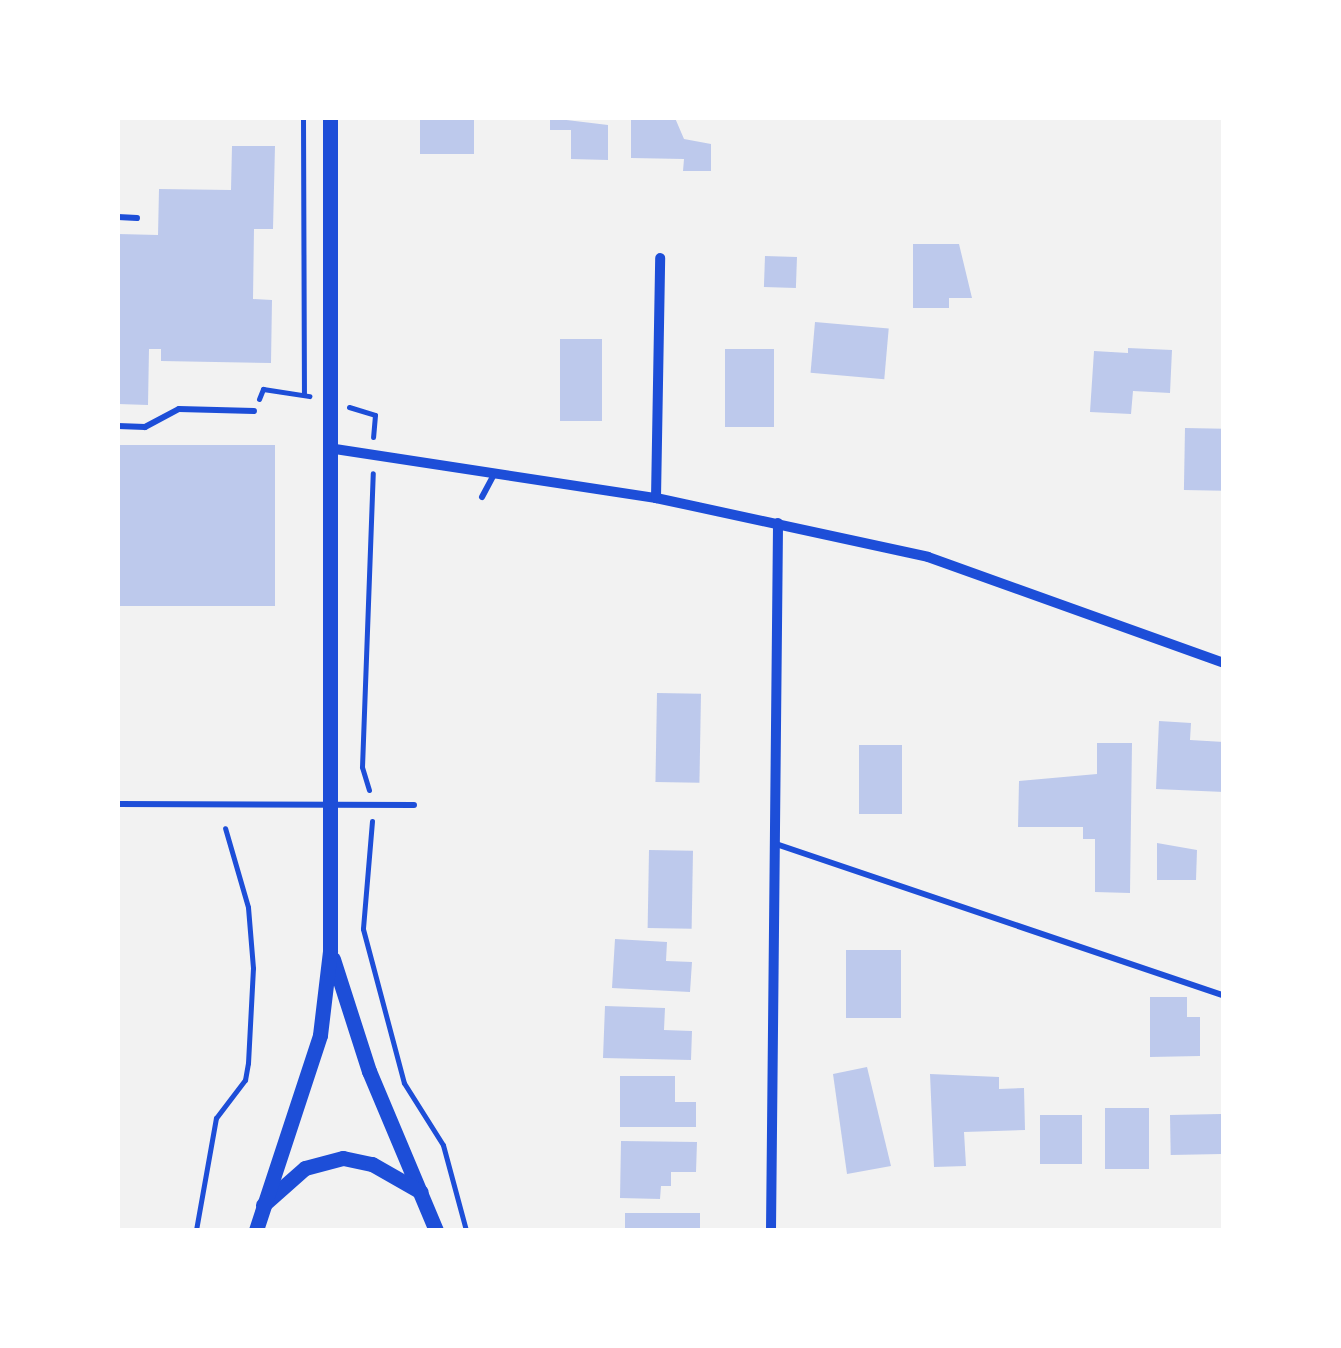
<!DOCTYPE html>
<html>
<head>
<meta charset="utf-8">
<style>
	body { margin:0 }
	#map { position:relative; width:1341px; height:1348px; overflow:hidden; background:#f2f2f2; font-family:Lora,serif }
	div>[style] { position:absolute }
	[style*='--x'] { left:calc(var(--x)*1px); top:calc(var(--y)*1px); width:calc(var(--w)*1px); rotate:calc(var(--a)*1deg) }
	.building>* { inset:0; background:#bdc9ec; transform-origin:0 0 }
	.path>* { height:5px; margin:-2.5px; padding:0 2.5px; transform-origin:2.5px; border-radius:2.5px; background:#1d4ed8 }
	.service>* { height:6px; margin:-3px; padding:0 3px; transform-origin:3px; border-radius:3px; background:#1d4ed8 }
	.minor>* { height:10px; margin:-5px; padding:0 5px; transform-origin:5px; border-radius:5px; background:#1d4ed8 }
	.tertiary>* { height:15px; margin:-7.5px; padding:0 7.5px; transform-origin:7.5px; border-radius:7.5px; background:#1d4ed8 }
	span { translate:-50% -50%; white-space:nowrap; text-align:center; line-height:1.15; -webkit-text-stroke:10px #fff; paint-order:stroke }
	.frame { position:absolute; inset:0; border:120px solid #fff; pointer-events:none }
</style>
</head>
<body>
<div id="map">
	<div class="building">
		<div style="left:420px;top:118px;width:54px;height:36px"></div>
		<div style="clip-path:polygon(550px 118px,608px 125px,608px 160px,571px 159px,571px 130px,550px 130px)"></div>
		<div style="clip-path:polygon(631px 118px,675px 118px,684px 139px,711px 144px,711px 171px,683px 171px,684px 159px,631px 158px)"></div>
		<div style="clip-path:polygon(232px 146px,275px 146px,273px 229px,254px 229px,253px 299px,272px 300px,271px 363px,161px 361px,161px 349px,149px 349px,148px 405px,118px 404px,118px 234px,158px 235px,159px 189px,231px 190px)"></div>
		<div style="clip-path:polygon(913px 244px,959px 244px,972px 298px,949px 298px,949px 308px,913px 308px)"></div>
		<div style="left:765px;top:256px;width:32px;height:31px;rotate:2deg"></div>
		<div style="left:815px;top:322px;width:74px;height:51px;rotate:5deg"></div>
		<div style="left:560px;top:339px;width:42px;height:82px"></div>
		<div style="clip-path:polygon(1128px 348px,1172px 350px,1170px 393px,1133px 391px,1131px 414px,1090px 412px,1094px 351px,1128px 353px)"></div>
		<div style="left:725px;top:349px;width:49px;height:78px"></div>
		<div style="left:1185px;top:428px;width:39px;height:62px;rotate:1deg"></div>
		<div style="left:118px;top:445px;width:157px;height:161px"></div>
		<div style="left:657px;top:693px;width:44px;height:89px;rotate:1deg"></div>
		<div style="clip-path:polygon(1159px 721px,1191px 723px,1190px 740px,1224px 742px,1224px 792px,1156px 789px)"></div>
		<div style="clip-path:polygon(1097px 743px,1132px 743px,1130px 893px,1095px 892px,1095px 839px,1083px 839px,1083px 827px,1018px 827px,1019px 781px,1097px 774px)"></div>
		<div style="left:859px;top:745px;width:43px;height:69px"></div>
		<div style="clip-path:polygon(1157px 843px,1197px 850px,1196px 880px,1157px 880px)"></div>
		<div style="left:649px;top:850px;width:44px;height:78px;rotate:1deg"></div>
		<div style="clip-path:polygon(615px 939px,667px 942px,666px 961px,692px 962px,690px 992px,612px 988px)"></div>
		<div style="left:846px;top:950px;width:55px;height:68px"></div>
		<div style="clip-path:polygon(1150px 997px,1187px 997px,1187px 1017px,1200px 1017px,1200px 1056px,1150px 1057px)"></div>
		<div style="clip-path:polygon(605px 1006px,665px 1008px,664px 1030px,692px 1031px,691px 1060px,603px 1058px)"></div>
		<div style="clip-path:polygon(867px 1067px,891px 1166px,847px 1174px,833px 1074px)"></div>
		<div style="clip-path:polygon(930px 1074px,999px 1077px,999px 1089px,1024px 1088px,1025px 1130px,964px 1132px,966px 1166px,934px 1167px)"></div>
		<div style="clip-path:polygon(620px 1076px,675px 1076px,675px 1102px,696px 1102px,696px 1127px,620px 1127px)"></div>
		<div style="left:1105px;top:1108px;width:44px;height:61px"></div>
		<div style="left:1221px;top:1114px;width:40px;height:51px;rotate:89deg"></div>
		<div style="left:1040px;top:1115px;width:42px;height:49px"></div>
		<div style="clip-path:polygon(621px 1141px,697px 1142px,696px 1172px,671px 1172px,671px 1186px,661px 1186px,660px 1199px,620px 1198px)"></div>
		<div style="left:625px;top:1213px;width:75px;height:17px"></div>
	</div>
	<div class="path">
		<div style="--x:303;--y:118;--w:276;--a:89.8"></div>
		<div style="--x:259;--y:399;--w:11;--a:-68"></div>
		<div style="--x:263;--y:389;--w:47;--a:8.7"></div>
		<div style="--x:349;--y:407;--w:27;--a:17"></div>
		<div style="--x:375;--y:415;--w:22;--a:95"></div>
		<div style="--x:369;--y:790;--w:24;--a:-107"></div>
		<div style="--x:362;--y:767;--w:294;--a:-87.9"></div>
		<div style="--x:372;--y:821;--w:108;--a:94.8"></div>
		<div style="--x:363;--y:929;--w:159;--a:75.1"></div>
		<div style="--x:404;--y:1083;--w:73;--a:57.8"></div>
		<div style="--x:443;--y:1145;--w:88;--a:74.9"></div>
		<div style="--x:196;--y:1230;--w:114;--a:-79.9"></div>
		<div style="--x:216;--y:1118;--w:48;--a:-52.7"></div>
		<div style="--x:245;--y:1080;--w:17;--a:-80"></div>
		<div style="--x:248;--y:1063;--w:95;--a:-87"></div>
		<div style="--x:253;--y:968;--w:61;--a:-94.7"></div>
		<div style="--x:248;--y:907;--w:82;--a:-106.2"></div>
	</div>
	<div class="service">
		<div style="--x:118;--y:217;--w:19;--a:3"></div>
		<div style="--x:118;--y:426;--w:27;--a:2"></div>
		<div style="--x:145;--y:427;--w:38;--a:-28"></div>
		<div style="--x:179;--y:409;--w:75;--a:1.5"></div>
		<div style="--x:482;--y:497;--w:24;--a:-62"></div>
		<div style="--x:118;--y:804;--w:296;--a:0.2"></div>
		<div style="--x:776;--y:844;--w:473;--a:18.7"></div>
	</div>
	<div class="minor">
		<div style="--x:335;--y:449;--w:325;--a:8.7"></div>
		<div style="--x:656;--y:498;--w:278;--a:12.2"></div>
		<div style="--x:928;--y:557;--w:314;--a:19.7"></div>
		<div style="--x:656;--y:498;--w:240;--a:-89"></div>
		<div style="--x:771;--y:1230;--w:707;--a:-89.43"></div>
	</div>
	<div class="tertiary">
		<div style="--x:333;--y:959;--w:118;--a:72.2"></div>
		<div style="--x:369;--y:1071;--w:173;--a:67.2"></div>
		<div style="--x:263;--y:1205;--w:56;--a:-41.4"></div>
		<div style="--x:305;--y:1168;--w:39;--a:-15"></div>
		<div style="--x:343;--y:1158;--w:30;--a:12"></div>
		<div style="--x:372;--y:1164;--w:56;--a:29.7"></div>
		<div style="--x:256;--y:1230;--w:205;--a:-71.8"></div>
		<div style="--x:320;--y:1035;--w:85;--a:-83.2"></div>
		<div style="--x:330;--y:951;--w:833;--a:-90"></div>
	</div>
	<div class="frame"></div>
</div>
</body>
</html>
